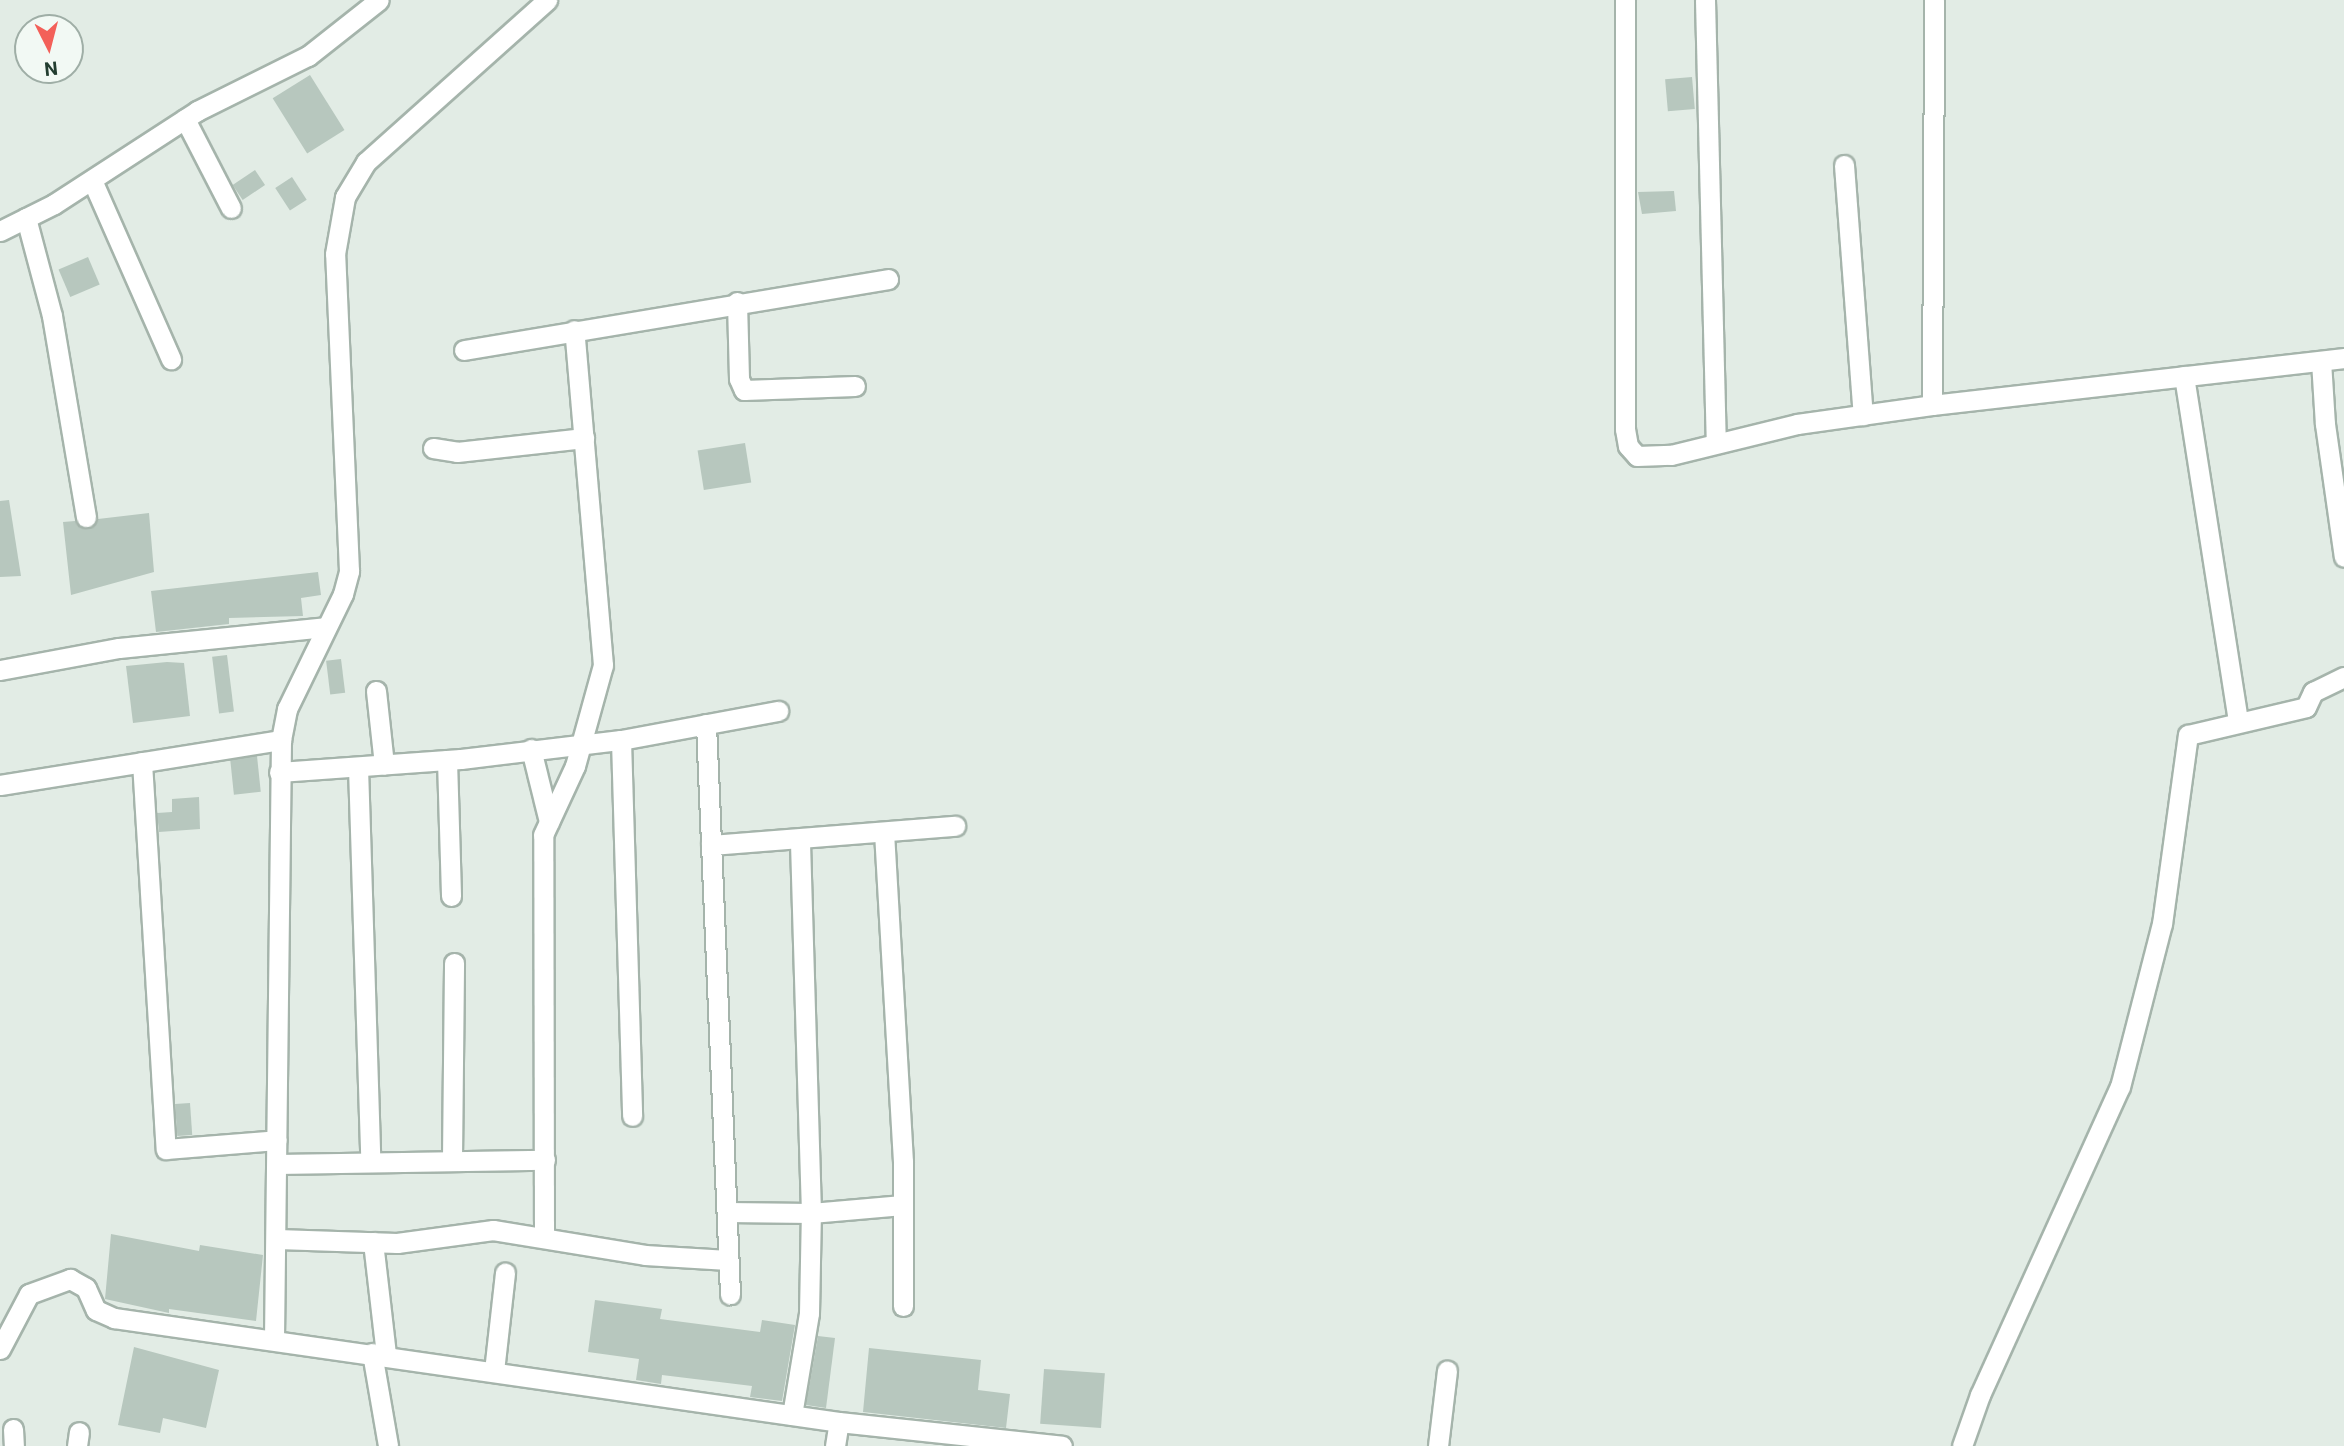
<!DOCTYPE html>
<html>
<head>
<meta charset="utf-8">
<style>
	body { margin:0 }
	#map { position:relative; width:2344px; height:1446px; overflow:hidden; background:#e2ece5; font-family:Roboto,sans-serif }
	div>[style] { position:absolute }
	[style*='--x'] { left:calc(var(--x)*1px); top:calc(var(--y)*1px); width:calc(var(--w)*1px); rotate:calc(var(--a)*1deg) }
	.building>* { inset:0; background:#b7c7be; transform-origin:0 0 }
	.roads { filter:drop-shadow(2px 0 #a5b4ab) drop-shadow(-2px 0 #a5b4ab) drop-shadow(0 2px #a5b4ab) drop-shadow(0 -2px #a5b4ab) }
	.minor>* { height:19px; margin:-9.5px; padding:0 9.5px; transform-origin:9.5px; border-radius:9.5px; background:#fff }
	span { translate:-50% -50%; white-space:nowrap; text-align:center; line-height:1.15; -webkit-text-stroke:6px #f2f9f4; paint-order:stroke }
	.north { position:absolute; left:14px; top:14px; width:70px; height:70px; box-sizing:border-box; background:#f2f9f4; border:2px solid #9faea6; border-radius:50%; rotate:174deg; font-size:19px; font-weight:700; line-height:28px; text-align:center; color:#223d30 }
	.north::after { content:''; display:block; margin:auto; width:24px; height:32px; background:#f36059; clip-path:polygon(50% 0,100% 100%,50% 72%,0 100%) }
</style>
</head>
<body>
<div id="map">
	<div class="building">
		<div style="left:310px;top:75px;width:65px;height:44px;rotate:58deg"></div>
		<div style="left:1692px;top:77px;width:32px;height:27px;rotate:85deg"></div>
		<div style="left:255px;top:170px;width:18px;height:27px;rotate:56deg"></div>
		<div style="left:292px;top:177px;width:27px;height:20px;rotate:57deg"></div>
		<div style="clip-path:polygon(1674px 191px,1676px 211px,1642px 214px,1638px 192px)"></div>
		<div style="left:88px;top:257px;width:30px;height:32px;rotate:67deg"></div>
		<div style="left:745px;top:443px;width:40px;height:48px;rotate:81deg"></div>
		<div style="clip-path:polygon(9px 500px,21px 576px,0 577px,0 501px)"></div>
		<div style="clip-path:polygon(149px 513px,154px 572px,71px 595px,63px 522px,75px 521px,87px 529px,98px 519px)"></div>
		<div style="clip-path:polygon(318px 572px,321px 595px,301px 598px,303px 616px,229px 618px,229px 624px,156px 632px,151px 591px)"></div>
		<div style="left:227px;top:655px;width:57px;height:15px;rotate:83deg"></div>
		<div style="left:341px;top:659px;width:34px;height:15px;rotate:83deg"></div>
		<div style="clip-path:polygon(167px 662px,184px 663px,190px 716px,133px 723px,126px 666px)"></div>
		<div style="left:257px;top:756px;width:36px;height:27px;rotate:84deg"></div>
		<div style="clip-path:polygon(199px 797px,200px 829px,159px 832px,157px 813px,172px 812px,172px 799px)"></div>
		<div style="left:190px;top:1103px;width:32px;height:15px;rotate:86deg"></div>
		<div style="clip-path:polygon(111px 1234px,199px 1251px,200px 1245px,263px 1255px,256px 1321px,169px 1309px,169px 1313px,105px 1299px)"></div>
		<div style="clip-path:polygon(595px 1300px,662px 1309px,660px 1319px,760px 1332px,762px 1320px,795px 1325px,782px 1401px,750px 1397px,752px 1386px,662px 1375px,661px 1384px,636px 1380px,639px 1359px,588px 1352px)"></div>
		<div style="clip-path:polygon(818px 1336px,835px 1338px,826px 1408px,806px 1405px)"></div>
		<div style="clip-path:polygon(134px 1347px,219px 1370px,206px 1428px,163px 1418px,160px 1433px,118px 1425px)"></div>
		<div style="clip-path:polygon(869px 1348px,981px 1360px,978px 1390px,1010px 1394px,1006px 1428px,863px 1412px)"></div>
		<div style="left:1044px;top:1369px;width:61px;height:55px;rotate:4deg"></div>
	</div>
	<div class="roads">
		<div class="minor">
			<div style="--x:1625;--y:0;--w:429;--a:90"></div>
			<div style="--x:1625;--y:429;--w:17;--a:80"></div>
			<div style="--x:1628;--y:446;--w:13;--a:48"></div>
			<div style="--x:1637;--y:456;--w:34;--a:-2"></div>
			<div style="--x:1671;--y:455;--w:130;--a:-13.8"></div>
			<div style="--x:1797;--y:424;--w:136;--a:-8"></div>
			<div style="--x:1932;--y:405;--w:415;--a:-6.5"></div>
			<div style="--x:1705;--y:0;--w:442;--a:88.6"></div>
			<div style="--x:185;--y:119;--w:100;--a:62.7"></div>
			<div style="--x:1844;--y:165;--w:251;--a:85.7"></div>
			<div style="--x:92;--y:180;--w:196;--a:66.2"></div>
			<div style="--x:26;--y:218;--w:101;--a:75.1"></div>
			<div style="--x:52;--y:316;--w:204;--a:80.4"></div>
			<div style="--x:0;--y:231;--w:60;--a:-26.6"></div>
			<div style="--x:54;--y:204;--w:171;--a:-33"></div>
			<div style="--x:197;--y:111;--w:124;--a:-26.4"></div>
			<div style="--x:308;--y:56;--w:90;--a:-38.3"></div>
			<div style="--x:737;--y:302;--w:77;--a:88.5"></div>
			<div style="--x:739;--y:379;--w:12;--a:66"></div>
			<div style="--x:744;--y:390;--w:111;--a:-2.1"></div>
			<div style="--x:464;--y:350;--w:430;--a:-9.5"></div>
			<div style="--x:2321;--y:361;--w:63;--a:86.4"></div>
			<div style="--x:2325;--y:424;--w:134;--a:81.9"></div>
			<div style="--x:2184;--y:376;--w:350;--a:81.1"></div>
			<div style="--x:1932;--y:405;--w:405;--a:-89.7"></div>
			<div style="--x:433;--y:448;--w:24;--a:9"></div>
			<div style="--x:457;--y:452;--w:128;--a:-6.3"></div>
			<div style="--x:0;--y:670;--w:121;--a:-10.5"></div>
			<div style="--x:119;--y:648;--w:207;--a:-5.8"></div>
			<div style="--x:376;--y:691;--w:74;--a:83.8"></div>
			<div style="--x:706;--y:724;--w:571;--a:87.59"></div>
			<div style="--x:621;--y:740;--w:376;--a:88.3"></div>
			<div style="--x:531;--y:749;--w:75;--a:76.1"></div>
			<div style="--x:447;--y:760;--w:136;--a:88.3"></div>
			<div style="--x:142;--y:762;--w:388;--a:86.5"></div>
			<div style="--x:166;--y:1149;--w:111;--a:-4.6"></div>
			<div style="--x:358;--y:767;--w:392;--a:88.2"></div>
			<div style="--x:279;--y:772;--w:182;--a:-4.1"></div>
			<div style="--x:461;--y:759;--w:161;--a:-6.8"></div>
			<div style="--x:621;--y:740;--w:160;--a:-10.5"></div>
			<div style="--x:0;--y:785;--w:285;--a:-9.1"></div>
			<div style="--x:884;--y:832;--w:331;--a:86.7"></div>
			<div style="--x:903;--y:1162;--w:144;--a:90"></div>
			<div style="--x:711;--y:845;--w:245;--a:-4.5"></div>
			<div style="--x:452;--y:1158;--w:195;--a:-89.4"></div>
			<div style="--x:277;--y:1164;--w:268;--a:-0.9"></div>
			<div style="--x:727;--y:1212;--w:84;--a:0.7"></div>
			<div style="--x:811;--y:1213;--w:92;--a:-5"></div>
			<div style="--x:544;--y:1236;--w:401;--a:-90.1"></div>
			<div style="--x:543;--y:835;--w:76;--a:-65.1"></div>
			<div style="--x:575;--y:766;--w:105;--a:-74.5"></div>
			<div style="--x:603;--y:665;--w:336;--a:-94.9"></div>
			<div style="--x:277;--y:1239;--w:120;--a:1.9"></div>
			<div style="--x:397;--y:1243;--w:97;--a:-7.7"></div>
			<div style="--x:493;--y:1230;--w:154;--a:9.3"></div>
			<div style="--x:645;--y:1255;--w:83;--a:3.4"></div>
			<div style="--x:373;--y:1242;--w:114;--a:83.4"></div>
			<div style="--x:274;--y:1339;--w:599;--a:-89.33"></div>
			<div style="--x:281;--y:740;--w:32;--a:-79"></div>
			<div style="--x:287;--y:709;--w:128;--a:-64"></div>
			<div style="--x:343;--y:594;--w:24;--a:-75"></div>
			<div style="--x:349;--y:571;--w:317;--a:-92.5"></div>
			<div style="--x:335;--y:254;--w:58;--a:-80"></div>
			<div style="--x:345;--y:197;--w:41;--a:-59"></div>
			<div style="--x:366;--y:162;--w:243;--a:-41.8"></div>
			<div style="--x:0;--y:1349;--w:62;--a:-62.2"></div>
			<div style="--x:29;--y:1294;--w:44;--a:-20.1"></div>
			<div style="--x:70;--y:1279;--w:18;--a:29"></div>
			<div style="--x:86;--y:1288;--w:24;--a:66"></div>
			<div style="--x:96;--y:1310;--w:20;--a:24"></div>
			<div style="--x:114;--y:1318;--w:732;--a:8.16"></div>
			<div style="--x:839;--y:1422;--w:224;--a:6.1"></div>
			<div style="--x:372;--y:1353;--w:94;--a:80.2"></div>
			<div style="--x:494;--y:1371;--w:99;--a:-83.6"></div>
			<div style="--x:792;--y:1415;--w:103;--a:-80.5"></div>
			<div style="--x:809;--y:1313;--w:100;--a:-88.9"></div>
			<div style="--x:811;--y:1213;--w:373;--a:-91.7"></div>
			<div style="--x:13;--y:1429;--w:17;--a:87"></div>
			<div style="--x:77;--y:1446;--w:14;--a:-82"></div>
			<div style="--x:835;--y:1446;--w:24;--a:-81"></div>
			<div style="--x:1438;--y:1446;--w:76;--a:-83.2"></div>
			<div style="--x:1962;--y:1446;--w:54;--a:-70.6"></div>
			<div style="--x:1980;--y:1395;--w:338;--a:-65.6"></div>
			<div style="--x:2120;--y:1087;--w:168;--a:-75.6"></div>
			<div style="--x:2162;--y:924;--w:191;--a:-82.2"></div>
			<div style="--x:2188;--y:735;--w:121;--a:-13.3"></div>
			<div style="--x:2306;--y:707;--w:17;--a:-65"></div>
			<div style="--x:2313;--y:692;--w:34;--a:-26"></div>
		</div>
	</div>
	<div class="north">N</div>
</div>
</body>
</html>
